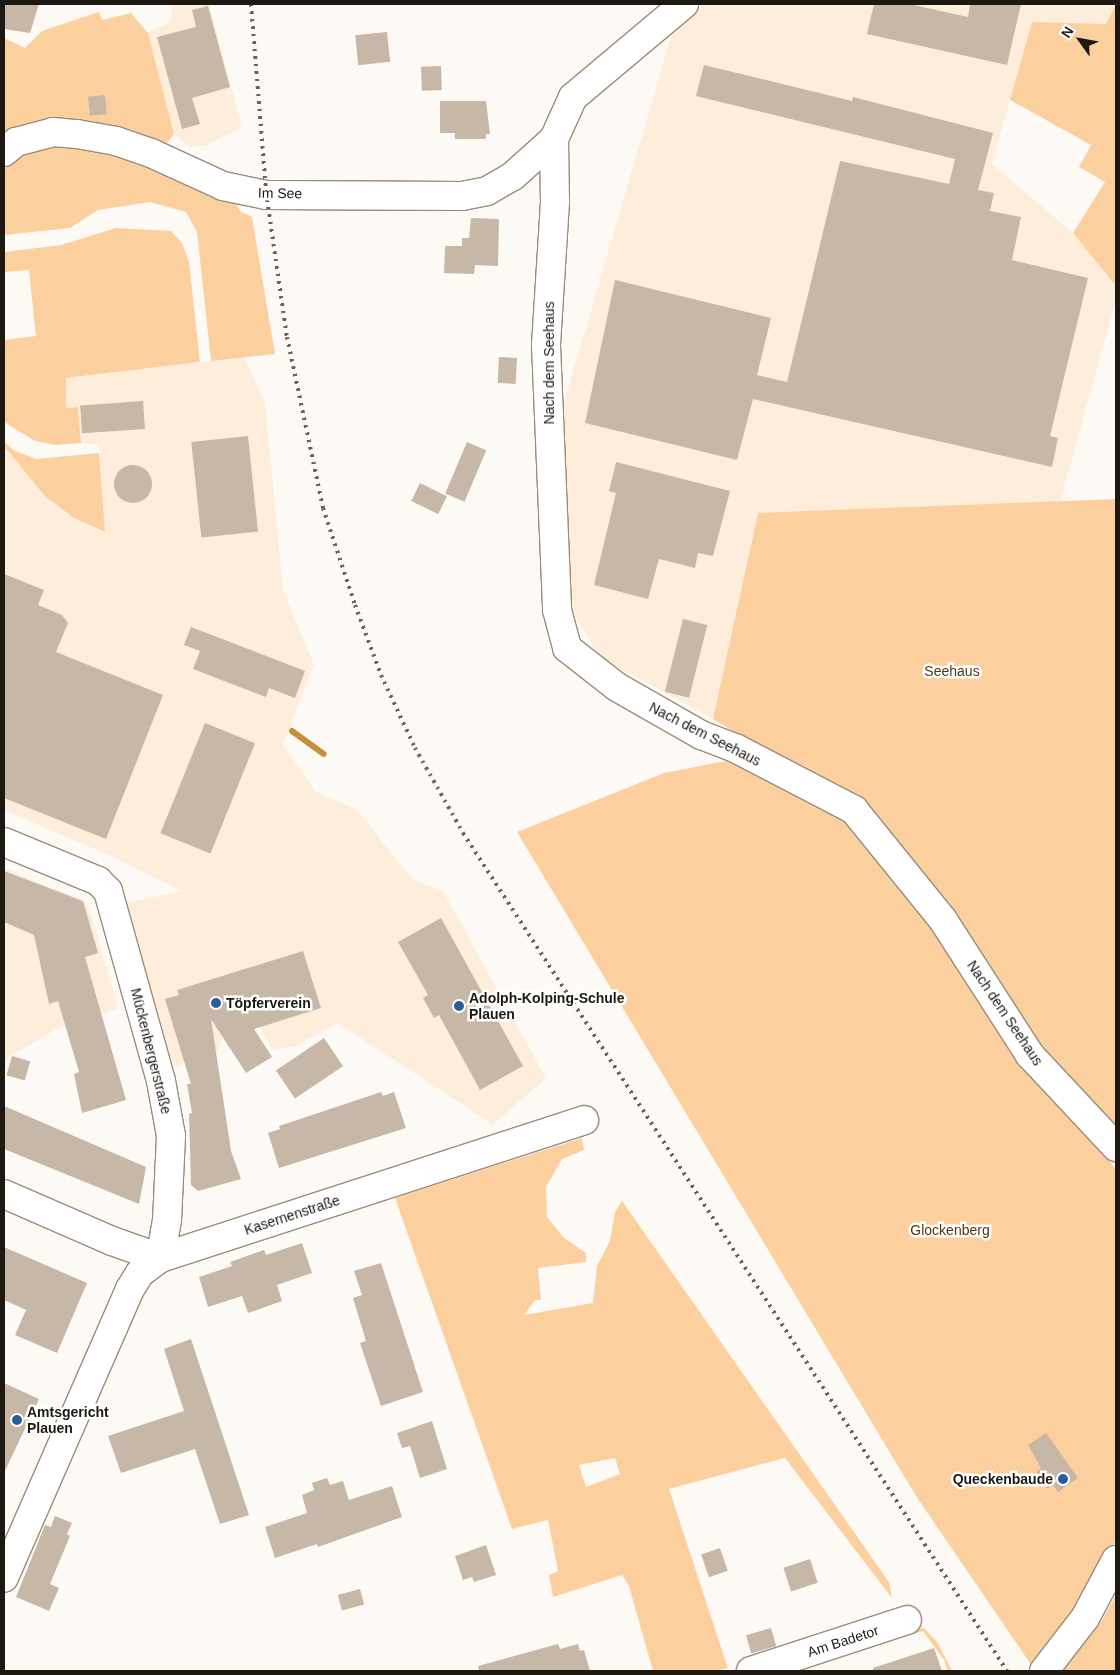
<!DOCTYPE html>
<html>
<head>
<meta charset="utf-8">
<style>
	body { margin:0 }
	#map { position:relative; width:1120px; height:1675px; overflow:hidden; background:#fdfaf6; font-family:Helvetica,sans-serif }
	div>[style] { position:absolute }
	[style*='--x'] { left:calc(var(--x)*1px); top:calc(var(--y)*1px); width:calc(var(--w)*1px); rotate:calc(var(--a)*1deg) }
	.built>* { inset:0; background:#fdedda }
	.green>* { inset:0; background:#fbd09e }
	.stream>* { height:6px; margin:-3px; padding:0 3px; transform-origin:3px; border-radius:3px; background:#cb8d3b }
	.building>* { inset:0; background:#c6b7a7; transform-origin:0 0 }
	.round { border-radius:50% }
	.roads { filter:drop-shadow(1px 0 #9a8c7c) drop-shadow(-1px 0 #9a8c7c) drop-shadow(0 1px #9a8c7c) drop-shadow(0 -1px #9a8c7c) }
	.minor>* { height:28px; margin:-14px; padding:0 14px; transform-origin:14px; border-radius:14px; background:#fff }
	.rail>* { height:4px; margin-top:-2px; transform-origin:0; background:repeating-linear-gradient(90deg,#68635e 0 2.5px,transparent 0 7.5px) }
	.dots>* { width:14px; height:14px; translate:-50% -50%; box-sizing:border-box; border:2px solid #fff; border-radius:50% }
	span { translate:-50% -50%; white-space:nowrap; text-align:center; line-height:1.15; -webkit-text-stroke:5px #fff; paint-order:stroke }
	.street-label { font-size:14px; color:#1d1812 }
	.park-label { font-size:14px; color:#513715 }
	.poi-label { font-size:14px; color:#1d1812; font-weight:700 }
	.left { translate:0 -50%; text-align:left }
	.right { translate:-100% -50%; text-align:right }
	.frame { position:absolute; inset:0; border:5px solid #1d1812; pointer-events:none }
	.north { position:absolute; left:1055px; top:15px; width:50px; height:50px; -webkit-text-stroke:4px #fff; paint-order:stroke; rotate:302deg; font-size:14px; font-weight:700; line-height:20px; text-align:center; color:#1d1812 }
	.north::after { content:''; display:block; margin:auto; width:18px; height:22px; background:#1d1812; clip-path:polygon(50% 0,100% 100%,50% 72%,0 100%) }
</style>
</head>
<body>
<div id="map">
	<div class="built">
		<div style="clip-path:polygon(172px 4px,209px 4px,242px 127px,205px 146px,189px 147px,174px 134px,148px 33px,171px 21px)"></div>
		<div style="clip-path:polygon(704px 4px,1115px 4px,1106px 24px,1032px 22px,992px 164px,1073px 233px,1116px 286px,1116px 299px,1060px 503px,758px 513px,713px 719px,599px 657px,569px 604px,557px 427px,675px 23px)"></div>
		<div style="clip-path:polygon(244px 357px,265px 402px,283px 589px,314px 665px,283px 745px,316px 792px,357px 810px,412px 879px,443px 891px,546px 1078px,493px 1125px,338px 1023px,294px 1047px,273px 1049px,255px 1021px,223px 1034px,218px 1052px,173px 1067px,127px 903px,181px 891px,111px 856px,4px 810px,4px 446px,44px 495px,74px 518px,104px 532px,99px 444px,81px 443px,78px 408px,66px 408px,66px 378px)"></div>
		<div style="clip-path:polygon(4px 868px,83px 901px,89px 908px,118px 1008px,57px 1029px,8px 1057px,4px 1067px)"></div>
	</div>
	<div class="green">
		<div style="clip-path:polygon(1116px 4px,1116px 286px,1073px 233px,1105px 182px,1079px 167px,1091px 145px,1010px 100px,1032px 22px,1106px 24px)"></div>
		<div style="clip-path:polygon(99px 12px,102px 20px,131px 13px,148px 33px,174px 134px,158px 154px,124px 139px,4px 144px,4px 38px,25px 48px,42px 31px)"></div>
		<div style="clip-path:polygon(59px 140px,156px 162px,233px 199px,240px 211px,252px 217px,275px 354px,211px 361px,197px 232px,186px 212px,150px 202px,98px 210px,70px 228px,4px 235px,4px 163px)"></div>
		<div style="clip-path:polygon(116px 228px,171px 231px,182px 243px,189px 262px,200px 362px,66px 378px,66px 408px,78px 407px,81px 443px,55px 445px,35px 441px,4px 422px,4px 340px,36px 336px,29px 270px,4px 272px,4px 252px,61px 245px)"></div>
		<div style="clip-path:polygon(4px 441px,13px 450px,36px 459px,99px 453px,105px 532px,74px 518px,44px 495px,4px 446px)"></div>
		<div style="clip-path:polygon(1116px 499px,1116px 1143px,1042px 1052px,874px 816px,713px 719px,758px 513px)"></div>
		<div style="clip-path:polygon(741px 758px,848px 817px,933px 917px,1040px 1079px,1116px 1169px,1116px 1540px,1060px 1642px,1034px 1669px,916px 1496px,517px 832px,664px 773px)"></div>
		<div style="clip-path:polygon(evenodd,582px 1138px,584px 1150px,562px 1159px,546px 1187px,547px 1217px,564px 1238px,586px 1253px,586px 1262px,538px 1268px,541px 1300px,535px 1300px,524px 1315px,593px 1303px,597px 1266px,610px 1241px,615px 1212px,622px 1201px,889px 1582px,892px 1598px,785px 1458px,669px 1489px,728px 1668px,716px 1671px,653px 1671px,629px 1586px,622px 1575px,553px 1597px,549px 1575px,558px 1571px,548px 1520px,512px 1529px,395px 1198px,582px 1138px,615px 1458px,620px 1474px,586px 1487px,579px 1465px,615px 1458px)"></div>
		<div style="clip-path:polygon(1116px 1595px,1116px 1671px,1061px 1671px,1101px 1622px)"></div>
		<div style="clip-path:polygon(924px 1628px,938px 1643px,952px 1671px,948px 1671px,944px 1660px,923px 1631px,913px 1634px,915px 1630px)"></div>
	</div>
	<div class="stream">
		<div style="--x:292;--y:731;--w:39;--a:36"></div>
	</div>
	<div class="building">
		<div style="clip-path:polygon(4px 4px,39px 4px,30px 33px,4px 29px)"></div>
		<div style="clip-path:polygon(874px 4px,909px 4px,968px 17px,970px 4px,1021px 4px,1007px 65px,867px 34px)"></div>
		<div style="clip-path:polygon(208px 6px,230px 87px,192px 98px,200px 124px,182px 129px,157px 37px,196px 27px,192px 10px)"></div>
		<div style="left:387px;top:32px;width:30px;height:32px;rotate:84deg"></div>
		<div style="clip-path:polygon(704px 65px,852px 101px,853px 97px,993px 133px,978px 190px,994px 193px,990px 211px,1021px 217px,1012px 260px,1088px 278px,1050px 436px,1058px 438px,1052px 467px,753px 399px,737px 460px,585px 423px,615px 280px,771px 318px,757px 375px,787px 382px,840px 161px,949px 184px,955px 159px,696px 96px)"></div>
		<div style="left:441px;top:66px;width:24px;height:20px;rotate:88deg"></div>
		<div style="left:105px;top:95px;width:19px;height:17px;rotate:84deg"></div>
		<div style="clip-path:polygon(440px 101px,486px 101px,490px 134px,486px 134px,486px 139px,455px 139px,455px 133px,440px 133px)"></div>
		<div style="clip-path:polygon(471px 218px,499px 219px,498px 266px,475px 265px,474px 274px,444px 273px,445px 246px,462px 246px,462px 238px,469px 238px)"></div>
		<div style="left:499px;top:357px;width:18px;height:26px;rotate:3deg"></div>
		<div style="left:143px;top:401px;width:28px;height:63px;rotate:86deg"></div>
		<div style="left:248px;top:436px;width:96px;height:57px;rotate:84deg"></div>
		<div style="left:467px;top:442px;width:21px;height:56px;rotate:23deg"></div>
		<div style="clip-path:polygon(616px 462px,730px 491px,713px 556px,698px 553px,695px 568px,659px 559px,648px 599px,594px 585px,616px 493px,609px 491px)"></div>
		<div class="round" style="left:114px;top:465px;width:38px;height:38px"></div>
		<div style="left:420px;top:483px;width:30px;height:20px;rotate:26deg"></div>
		<div style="clip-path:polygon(4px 574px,44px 590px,38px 605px,62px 615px,68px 623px,56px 652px,163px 695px,106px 839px,4px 798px)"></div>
		<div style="left:683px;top:619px;width:25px;height:75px;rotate:14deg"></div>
		<div style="clip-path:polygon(191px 627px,305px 671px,295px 698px,269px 688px,266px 697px,193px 669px,200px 651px,184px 645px)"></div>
		<div style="left:205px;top:723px;width:54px;height:119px;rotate:22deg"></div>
		<div style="clip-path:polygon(4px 871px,83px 901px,98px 953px,85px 957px,126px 1100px,82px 1113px,74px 1074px,79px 1072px,58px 1001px,49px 1004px,34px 935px,4px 922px)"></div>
		<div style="clip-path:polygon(441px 918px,523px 1066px,480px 1090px,439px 1015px,434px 1018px,423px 998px,428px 995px,398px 942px)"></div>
		<div style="clip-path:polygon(303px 951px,321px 1008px,254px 1029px,272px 1057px,246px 1073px,211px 1019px,231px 1151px,241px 1179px,198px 1191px,191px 1185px,189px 1114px,192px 1113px,187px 1084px,191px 1084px,165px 999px,179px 995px,177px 990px)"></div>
		<div style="left:324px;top:1038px;width:34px;height:58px;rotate:56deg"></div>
		<div style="left:12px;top:1056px;width:19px;height:20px;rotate:16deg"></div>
		<div style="clip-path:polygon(381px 1092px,383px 1096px,394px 1092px,406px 1128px,279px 1168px,268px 1133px,280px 1129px,279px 1126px)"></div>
		<div style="clip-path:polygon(4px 1106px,146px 1167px,139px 1204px,4px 1149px)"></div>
		<div style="clip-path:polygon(302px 1243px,312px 1273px,277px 1285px,282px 1301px,248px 1313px,242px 1296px,208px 1307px,199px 1277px,232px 1266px,230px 1262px,264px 1250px,266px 1255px)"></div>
		<div style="clip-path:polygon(4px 1247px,87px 1283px,57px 1353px,15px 1335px,26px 1310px,4px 1300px)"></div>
		<div style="clip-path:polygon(381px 1263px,423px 1392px,381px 1406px,360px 1343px,366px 1341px,353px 1298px,362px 1295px,354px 1271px)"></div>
		<div style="clip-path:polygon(191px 1339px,249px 1515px,220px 1524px,195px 1449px,121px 1473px,108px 1436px,184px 1411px,164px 1349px)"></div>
		<div style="clip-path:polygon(4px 1383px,39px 1399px,4px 1473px)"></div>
		<div style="clip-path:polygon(432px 1421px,447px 1469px,420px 1478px,410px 1446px,402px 1448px,397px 1433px)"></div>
		<div style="clip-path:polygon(1046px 1433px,1078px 1478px,1058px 1492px,1053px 1485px,1047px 1489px,1036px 1472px,1041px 1468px,1028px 1445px)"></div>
		<div style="clip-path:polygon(327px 1478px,330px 1485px,343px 1481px,349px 1500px,392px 1486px,402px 1517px,318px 1547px,317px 1544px,275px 1558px,265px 1527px,307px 1513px,302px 1495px,314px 1490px,312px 1483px)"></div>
		<div style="clip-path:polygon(55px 1516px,72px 1523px,67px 1534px,70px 1536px,50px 1584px,59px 1588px,49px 1611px,16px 1597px,45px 1525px,51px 1527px)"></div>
		<div style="clip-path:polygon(486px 1545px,496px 1575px,474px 1582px,472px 1577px,463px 1580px,455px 1556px)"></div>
		<div style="left:720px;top:1548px;width:24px;height:20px;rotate:71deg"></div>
		<div style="left:810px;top:1559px;width:25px;height:28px;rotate:72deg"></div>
		<div style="left:360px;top:1589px;width:16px;height:23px;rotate:75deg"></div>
		<div style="left:771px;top:1628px;width:19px;height:26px;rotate:74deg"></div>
		<div style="clip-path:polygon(558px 1644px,560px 1649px,578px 1644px,580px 1651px,584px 1650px,590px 1671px,479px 1671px,478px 1666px)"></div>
		<div style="clip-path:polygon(934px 1648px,942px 1671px,873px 1671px,873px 1668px)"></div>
	</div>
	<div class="roads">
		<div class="minor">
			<div style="--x:684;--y:4;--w:145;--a:140"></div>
			<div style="--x:573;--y:97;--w:46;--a:114.3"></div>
			<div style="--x:554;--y:139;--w:63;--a:89.1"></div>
			<div style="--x:555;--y:202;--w:143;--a:93.6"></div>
			<div style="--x:546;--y:345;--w:265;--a:87.6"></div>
			<div style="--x:557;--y:610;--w:39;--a:75"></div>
			<div style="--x:567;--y:648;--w:63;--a:38"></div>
			<div style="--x:617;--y:687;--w:97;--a:29.7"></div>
			<div style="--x:701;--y:735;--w:39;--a:21"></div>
			<div style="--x:737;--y:749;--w:132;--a:27.5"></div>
			<div style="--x:854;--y:810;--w:141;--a:51"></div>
			<div style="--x:943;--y:920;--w:161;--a:57.2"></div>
			<div style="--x:1030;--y:1055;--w:126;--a:46.9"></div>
			<div style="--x:4;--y:152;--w:16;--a:-40"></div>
			<div style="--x:16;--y:142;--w:38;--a:-15"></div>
			<div style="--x:53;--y:132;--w:24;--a:5"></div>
			<div style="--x:77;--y:134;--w:40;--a:10"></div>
			<div style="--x:116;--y:141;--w:37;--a:19"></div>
			<div style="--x:151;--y:153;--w:79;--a:24.6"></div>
			<div style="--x:223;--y:186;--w:44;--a:11.8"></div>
			<div style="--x:266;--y:195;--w:196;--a:0.3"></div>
			<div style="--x:462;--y:196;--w:25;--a:-11"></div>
			<div style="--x:487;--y:191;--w:30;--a:-30"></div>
			<div style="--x:513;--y:176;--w:55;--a:-42.1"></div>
			<div style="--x:4;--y:842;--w:102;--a:22.5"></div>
			<div style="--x:98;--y:881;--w:14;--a:45"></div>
			<div style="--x:108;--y:891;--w:197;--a:74.4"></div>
			<div style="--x:161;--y:1081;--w:56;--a:79.7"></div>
			<div style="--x:171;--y:1136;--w:84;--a:92.7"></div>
			<div style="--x:167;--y:1220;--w:39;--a:100"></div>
			<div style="--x:160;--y:1258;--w:25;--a:143"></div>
			<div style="--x:140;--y:1273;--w:19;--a:122"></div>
			<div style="--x:130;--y:1289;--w:315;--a:113.6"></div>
			<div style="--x:4;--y:1194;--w:118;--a:23.5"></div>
			<div style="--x:112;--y:1241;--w:51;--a:19.5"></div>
			<div style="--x:160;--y:1258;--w:446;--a:-18"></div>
			<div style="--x:751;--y:1671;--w:164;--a:-18.1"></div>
			<div style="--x:1044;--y:1671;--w:67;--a:-52.3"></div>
			<div style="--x:1085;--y:1618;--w:66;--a:-61.9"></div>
		</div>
	</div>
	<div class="rail">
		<div style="--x:251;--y:4;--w:189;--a:85.4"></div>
		<div style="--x:266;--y:192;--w:147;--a:81.8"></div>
		<div style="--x:287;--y:337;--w:175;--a:78.1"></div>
		<div style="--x:323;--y:508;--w:102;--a:71.7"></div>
		<div style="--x:355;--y:605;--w:75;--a:69.6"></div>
		<div style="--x:381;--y:675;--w:81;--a:65"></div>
		<div style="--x:415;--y:748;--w:98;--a:60.5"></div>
		<div style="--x:463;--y:833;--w:999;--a:57.01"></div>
	</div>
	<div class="dots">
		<div style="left:216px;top:1003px;background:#276098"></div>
		<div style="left:459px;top:1006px;background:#276098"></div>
		<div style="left:17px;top:1420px;background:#276098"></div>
		<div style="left:1063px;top:1479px;background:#276098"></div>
	</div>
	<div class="street-label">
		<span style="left:280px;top:193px;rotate:1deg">Im See</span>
		<span style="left:549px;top:363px;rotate:-90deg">Nach dem Seehaus</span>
		<span style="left:705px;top:734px;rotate:27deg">Nach dem Seehaus</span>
		<span style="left:1005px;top:1013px;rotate:56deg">Nach dem Seehaus</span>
		<span style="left:151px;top:1051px;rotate:76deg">Mückenbergerstraße</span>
		<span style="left:292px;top:1215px;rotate:-18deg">Kasernenstraße</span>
		<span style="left:843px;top:1641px;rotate:-18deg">Am Badetor</span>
	</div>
	<div class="park-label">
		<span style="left:952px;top:671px">Seehaus</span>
		<span style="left:950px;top:1230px">Glockenberg</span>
	</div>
	<div class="poi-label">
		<span class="left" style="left:469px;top:1006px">Adolph-Kolping-Schule<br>Plauen</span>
		<span class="left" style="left:226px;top:1003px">Töpferverein</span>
		<span class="left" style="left:27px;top:1420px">Amtsgericht<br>Plauen</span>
		<span class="right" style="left:1053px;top:1479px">Queckenbaude</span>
	</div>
	<div class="frame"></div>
	<div class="north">N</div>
</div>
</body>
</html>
